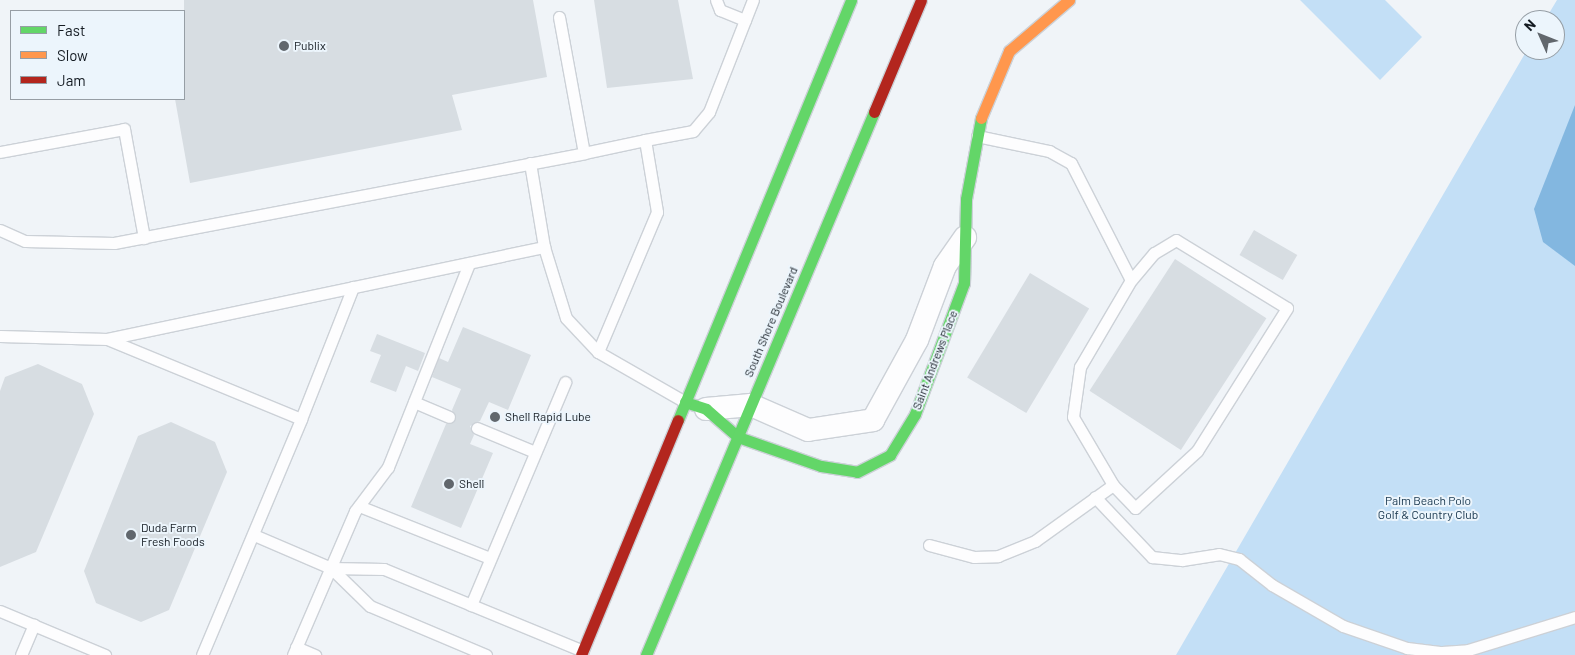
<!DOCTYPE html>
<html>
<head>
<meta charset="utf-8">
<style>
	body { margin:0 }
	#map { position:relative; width:1575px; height:655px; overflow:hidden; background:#f0f4f8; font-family:Barlow,sans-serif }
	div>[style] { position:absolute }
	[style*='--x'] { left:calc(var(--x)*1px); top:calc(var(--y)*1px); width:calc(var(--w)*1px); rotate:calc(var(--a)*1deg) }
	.green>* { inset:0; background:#c3dff6 }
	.water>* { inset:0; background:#83b7e0 }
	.building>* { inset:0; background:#d7dde2; transform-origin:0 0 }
	.roads { filter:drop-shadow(1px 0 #ccd1d7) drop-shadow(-1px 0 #ccd1d7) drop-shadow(0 1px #ccd1d7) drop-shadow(0 -1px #ccd1d7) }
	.lane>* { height:11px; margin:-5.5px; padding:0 5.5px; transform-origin:5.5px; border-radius:5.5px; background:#fdfdfe }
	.street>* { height:22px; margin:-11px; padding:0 11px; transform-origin:11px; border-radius:11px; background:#fdfdfe }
	.fast>* { height:11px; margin:-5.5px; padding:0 5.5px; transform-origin:5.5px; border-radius:5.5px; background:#63d668 }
	.slow>* { height:11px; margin:-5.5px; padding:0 5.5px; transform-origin:5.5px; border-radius:5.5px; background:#ff974d }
	.jam>* { height:11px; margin:-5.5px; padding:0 5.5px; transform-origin:5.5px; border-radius:5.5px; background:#b3261e }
	.dots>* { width:14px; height:14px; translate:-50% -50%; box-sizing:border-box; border:2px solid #ecf5fc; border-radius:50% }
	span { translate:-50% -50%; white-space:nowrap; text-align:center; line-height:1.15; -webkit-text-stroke:4px #ecf5fc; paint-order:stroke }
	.poi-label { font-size:12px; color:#141b22 }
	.left { translate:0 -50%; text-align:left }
	.street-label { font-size:12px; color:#141b22 }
	.park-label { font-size:12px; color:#15344c }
	.legend { position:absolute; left:10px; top:10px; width:175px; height:90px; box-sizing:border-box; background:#ecf5fc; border:1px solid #969ea5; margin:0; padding:6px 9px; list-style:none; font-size:15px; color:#141b22 }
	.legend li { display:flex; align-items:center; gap:10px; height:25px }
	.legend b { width:25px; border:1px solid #969ea5 }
	.north { position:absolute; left:1515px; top:10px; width:50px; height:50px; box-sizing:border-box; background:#ecf5fc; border:1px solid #969ea5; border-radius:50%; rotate:314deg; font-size:14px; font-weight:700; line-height:20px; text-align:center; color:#141b22 }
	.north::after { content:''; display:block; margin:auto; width:18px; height:22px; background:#61676d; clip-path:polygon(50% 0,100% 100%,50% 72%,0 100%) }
</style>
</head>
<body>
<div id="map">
	<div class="green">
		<div style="clip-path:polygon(1300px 0,1385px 0,1422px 37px,1380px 80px)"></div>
		<div style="clip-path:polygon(1557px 0,1575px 0,1575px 655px,1176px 655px,1527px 50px,1555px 50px,1555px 20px,1545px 20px)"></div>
	</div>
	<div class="water">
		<div style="clip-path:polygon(1575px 105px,1575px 266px,1543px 242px,1534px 209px)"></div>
	</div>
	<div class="building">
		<div style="clip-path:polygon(184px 0,533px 0,547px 77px,452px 95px,462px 130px,190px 183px,175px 99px,184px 99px)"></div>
		<div style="clip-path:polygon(594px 0,678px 0,693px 79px,607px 88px)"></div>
		<div style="left:1254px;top:230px;width:50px;height:29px;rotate:30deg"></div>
		<div style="left:1175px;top:259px;width:109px;height:157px;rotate:33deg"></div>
		<div style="left:1030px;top:273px;width:69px;height:122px;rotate:31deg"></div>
		<div style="clip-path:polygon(463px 327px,531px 355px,508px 410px,489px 402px,480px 421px,470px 426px,474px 435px,470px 444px,493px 453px,461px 528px,411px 507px,446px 424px,456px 419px,452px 410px,461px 389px,432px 377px,439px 358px,448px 362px)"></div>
		<div style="clip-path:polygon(377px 334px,425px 353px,418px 371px,406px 366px,396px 392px,370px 382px,381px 355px,370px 351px)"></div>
		<div style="clip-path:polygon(38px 364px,82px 384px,94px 414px,36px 552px,0 567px,0 391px,5px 377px)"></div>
		<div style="clip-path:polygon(171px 422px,215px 442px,227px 472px,169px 610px,141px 622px,96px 603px,84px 571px,138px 436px)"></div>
	</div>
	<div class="roads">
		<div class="lane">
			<div style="--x:716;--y:0;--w:11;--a:68"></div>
			<div style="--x:720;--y:10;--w:27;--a:22"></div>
			<div style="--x:559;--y:17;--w:138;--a:79.6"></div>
			<div style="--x:584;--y:153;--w:62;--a:-12"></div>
			<div style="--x:645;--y:140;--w:73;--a:80.5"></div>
			<div style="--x:657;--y:212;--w:152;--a:112.9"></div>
			<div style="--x:977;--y:136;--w:74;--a:11.8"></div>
			<div style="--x:1049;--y:151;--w:25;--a:29"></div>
			<div style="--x:1071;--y:163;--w:131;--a:62.9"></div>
			<div style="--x:1131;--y:280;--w:101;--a:120.4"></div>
			<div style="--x:1080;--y:367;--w:50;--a:98"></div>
			<div style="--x:1073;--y:417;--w:79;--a:59.5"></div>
			<div style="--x:1113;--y:485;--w:32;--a:46"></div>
			<div style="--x:1135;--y:508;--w:84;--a:-42.6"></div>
			<div style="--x:1197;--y:451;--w:169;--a:-57.8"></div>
			<div style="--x:1287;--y:308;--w:130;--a:-148.5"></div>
			<div style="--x:1176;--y:240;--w:26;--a:149"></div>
			<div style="--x:1154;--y:253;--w:35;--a:130"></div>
			<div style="--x:645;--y:140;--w:49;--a:-10.6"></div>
			<div style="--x:693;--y:131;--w:25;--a:-50"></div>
			<div style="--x:709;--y:112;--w:120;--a:-68.6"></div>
			<div style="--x:0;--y:152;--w:126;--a:-10.5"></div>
			<div style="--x:124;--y:129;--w:111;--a:79.6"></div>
			<div style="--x:530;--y:163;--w:85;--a:80.5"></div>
			<div style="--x:0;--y:230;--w:27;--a:24"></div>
			<div style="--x:25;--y:241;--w:89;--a:1.3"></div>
			<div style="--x:114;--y:243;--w:479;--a:-10.8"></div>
			<div style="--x:0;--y:336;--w:107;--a:1.6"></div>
			<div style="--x:107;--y:339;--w:447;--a:-11.9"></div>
			<div style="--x:544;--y:247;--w:74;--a:72.8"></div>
			<div style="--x:566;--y:318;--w:47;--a:46.7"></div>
			<div style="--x:598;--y:352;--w:100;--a:29.9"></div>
			<div style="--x:107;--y:339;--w:210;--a:22.4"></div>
			<div style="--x:301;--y:419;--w:142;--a:-68.5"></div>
			<div style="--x:414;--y:402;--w:38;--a:23"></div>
			<div style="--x:477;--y:428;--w:63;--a:22.5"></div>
			<div style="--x:1095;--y:497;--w:83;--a:46.5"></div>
			<div style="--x:1152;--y:557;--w:30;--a:6"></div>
			<div style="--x:1182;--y:560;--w:37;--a:-9"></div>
			<div style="--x:1219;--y:554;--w:21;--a:14"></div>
			<div style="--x:1239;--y:559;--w:42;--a:38.2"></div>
			<div style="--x:1272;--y:585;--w:82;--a:30"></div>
			<div style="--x:1343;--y:626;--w:68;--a:19"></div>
			<div style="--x:1407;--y:648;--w:35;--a:7"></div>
			<div style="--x:1442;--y:652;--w:26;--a:-4"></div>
			<div style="--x:1468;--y:650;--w:112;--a:-17.1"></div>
			<div style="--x:359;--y:506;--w:141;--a:21.7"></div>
			<div style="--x:254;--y:535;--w:84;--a:23.2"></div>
			<div style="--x:331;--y:568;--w:54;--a:44.3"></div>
			<div style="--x:370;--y:606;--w:126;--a:22.9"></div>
			<div style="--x:929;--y:545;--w:47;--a:14.9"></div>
			<div style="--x:974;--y:557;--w:24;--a:-2"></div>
			<div style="--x:998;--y:556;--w:40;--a:-22"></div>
			<div style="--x:1035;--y:541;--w:96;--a:-35.7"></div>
			<div style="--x:331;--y:568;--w:53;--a:1.1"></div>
			<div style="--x:384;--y:569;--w:215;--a:22.4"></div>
			<div style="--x:471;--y:605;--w:242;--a:-67.1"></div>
			<div style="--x:0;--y:611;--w:114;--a:22.7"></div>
			<div style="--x:296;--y:647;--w:21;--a:23"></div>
			<div style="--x:21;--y:655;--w:33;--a:-67"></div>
			<div style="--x:202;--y:655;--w:256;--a:-67.2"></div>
			<div style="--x:293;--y:655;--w:157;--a:-66.7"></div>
			<div style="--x:355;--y:511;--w:55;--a:-53.1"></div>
			<div style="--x:388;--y:467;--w:219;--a:-68.3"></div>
		</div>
		<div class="street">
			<div style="--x:706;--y:409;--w:45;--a:-5.1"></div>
			<div style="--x:751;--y:405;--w:62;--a:23.7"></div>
			<div style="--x:808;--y:430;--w:66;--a:-8.7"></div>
			<div style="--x:873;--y:420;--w:91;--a:-61.2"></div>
			<div style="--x:917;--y:340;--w:79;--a:-69.3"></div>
			<div style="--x:945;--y:266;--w:35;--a:-55"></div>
		</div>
		<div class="fast">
			<div style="--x:685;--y:402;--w:22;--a:18"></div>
			<div style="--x:706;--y:409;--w:43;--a:41.2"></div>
			<div style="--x:738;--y:437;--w:88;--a:19.3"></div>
			<div style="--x:821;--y:466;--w:36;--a:9"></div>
			<div style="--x:857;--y:472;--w:37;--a:-27"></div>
			<div style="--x:890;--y:455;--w:48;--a:-58.6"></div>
			<div style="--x:915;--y:414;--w:140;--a:-69.5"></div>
			<div style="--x:964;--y:283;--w:84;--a:-88.6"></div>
			<div style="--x:966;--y:199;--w:82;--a:-79.5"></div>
			<div style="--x:678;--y:420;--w:454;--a:-67.6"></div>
			<div style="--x:646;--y:655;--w:589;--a:-67.22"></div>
		</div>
		<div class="slow">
			<div style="--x:981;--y:118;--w:73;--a:-67.3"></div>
			<div style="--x:1009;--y:51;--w:79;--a:-40.4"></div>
		</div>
		<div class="jam">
			<div style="--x:874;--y:112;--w:121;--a:-67.2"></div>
			<div style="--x:581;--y:655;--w:254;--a:-67.6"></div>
		</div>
	</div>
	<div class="dots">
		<div style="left:284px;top:46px;background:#61676d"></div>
		<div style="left:495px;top:417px;background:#61676d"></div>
		<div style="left:449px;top:484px;background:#61676d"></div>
		<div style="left:131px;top:535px;background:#61676d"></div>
	</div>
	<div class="poi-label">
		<span class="left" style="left:294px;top:46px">Publix</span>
		<span class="left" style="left:505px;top:417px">Shell Rapid Lube</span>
		<span class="left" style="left:459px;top:484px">Shell</span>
		<span class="left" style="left:141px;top:535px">Duda Farm<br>Fresh Foods</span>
	</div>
	<div class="street-label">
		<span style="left:771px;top:322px;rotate:-67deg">South Shore Boulevard</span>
		<span style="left:935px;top:360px;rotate:-69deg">Saint Andrews Place</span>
	</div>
	<div class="park-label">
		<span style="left:1428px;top:508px">Palm Beach Polo<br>Golf &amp; Country Club</span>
	</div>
	<ul class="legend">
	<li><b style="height:6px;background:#63d668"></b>Fast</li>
	<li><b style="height:6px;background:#ff974d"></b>Slow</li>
	<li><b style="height:6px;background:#b3261e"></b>Jam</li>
	</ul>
	<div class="north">N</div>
</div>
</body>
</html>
